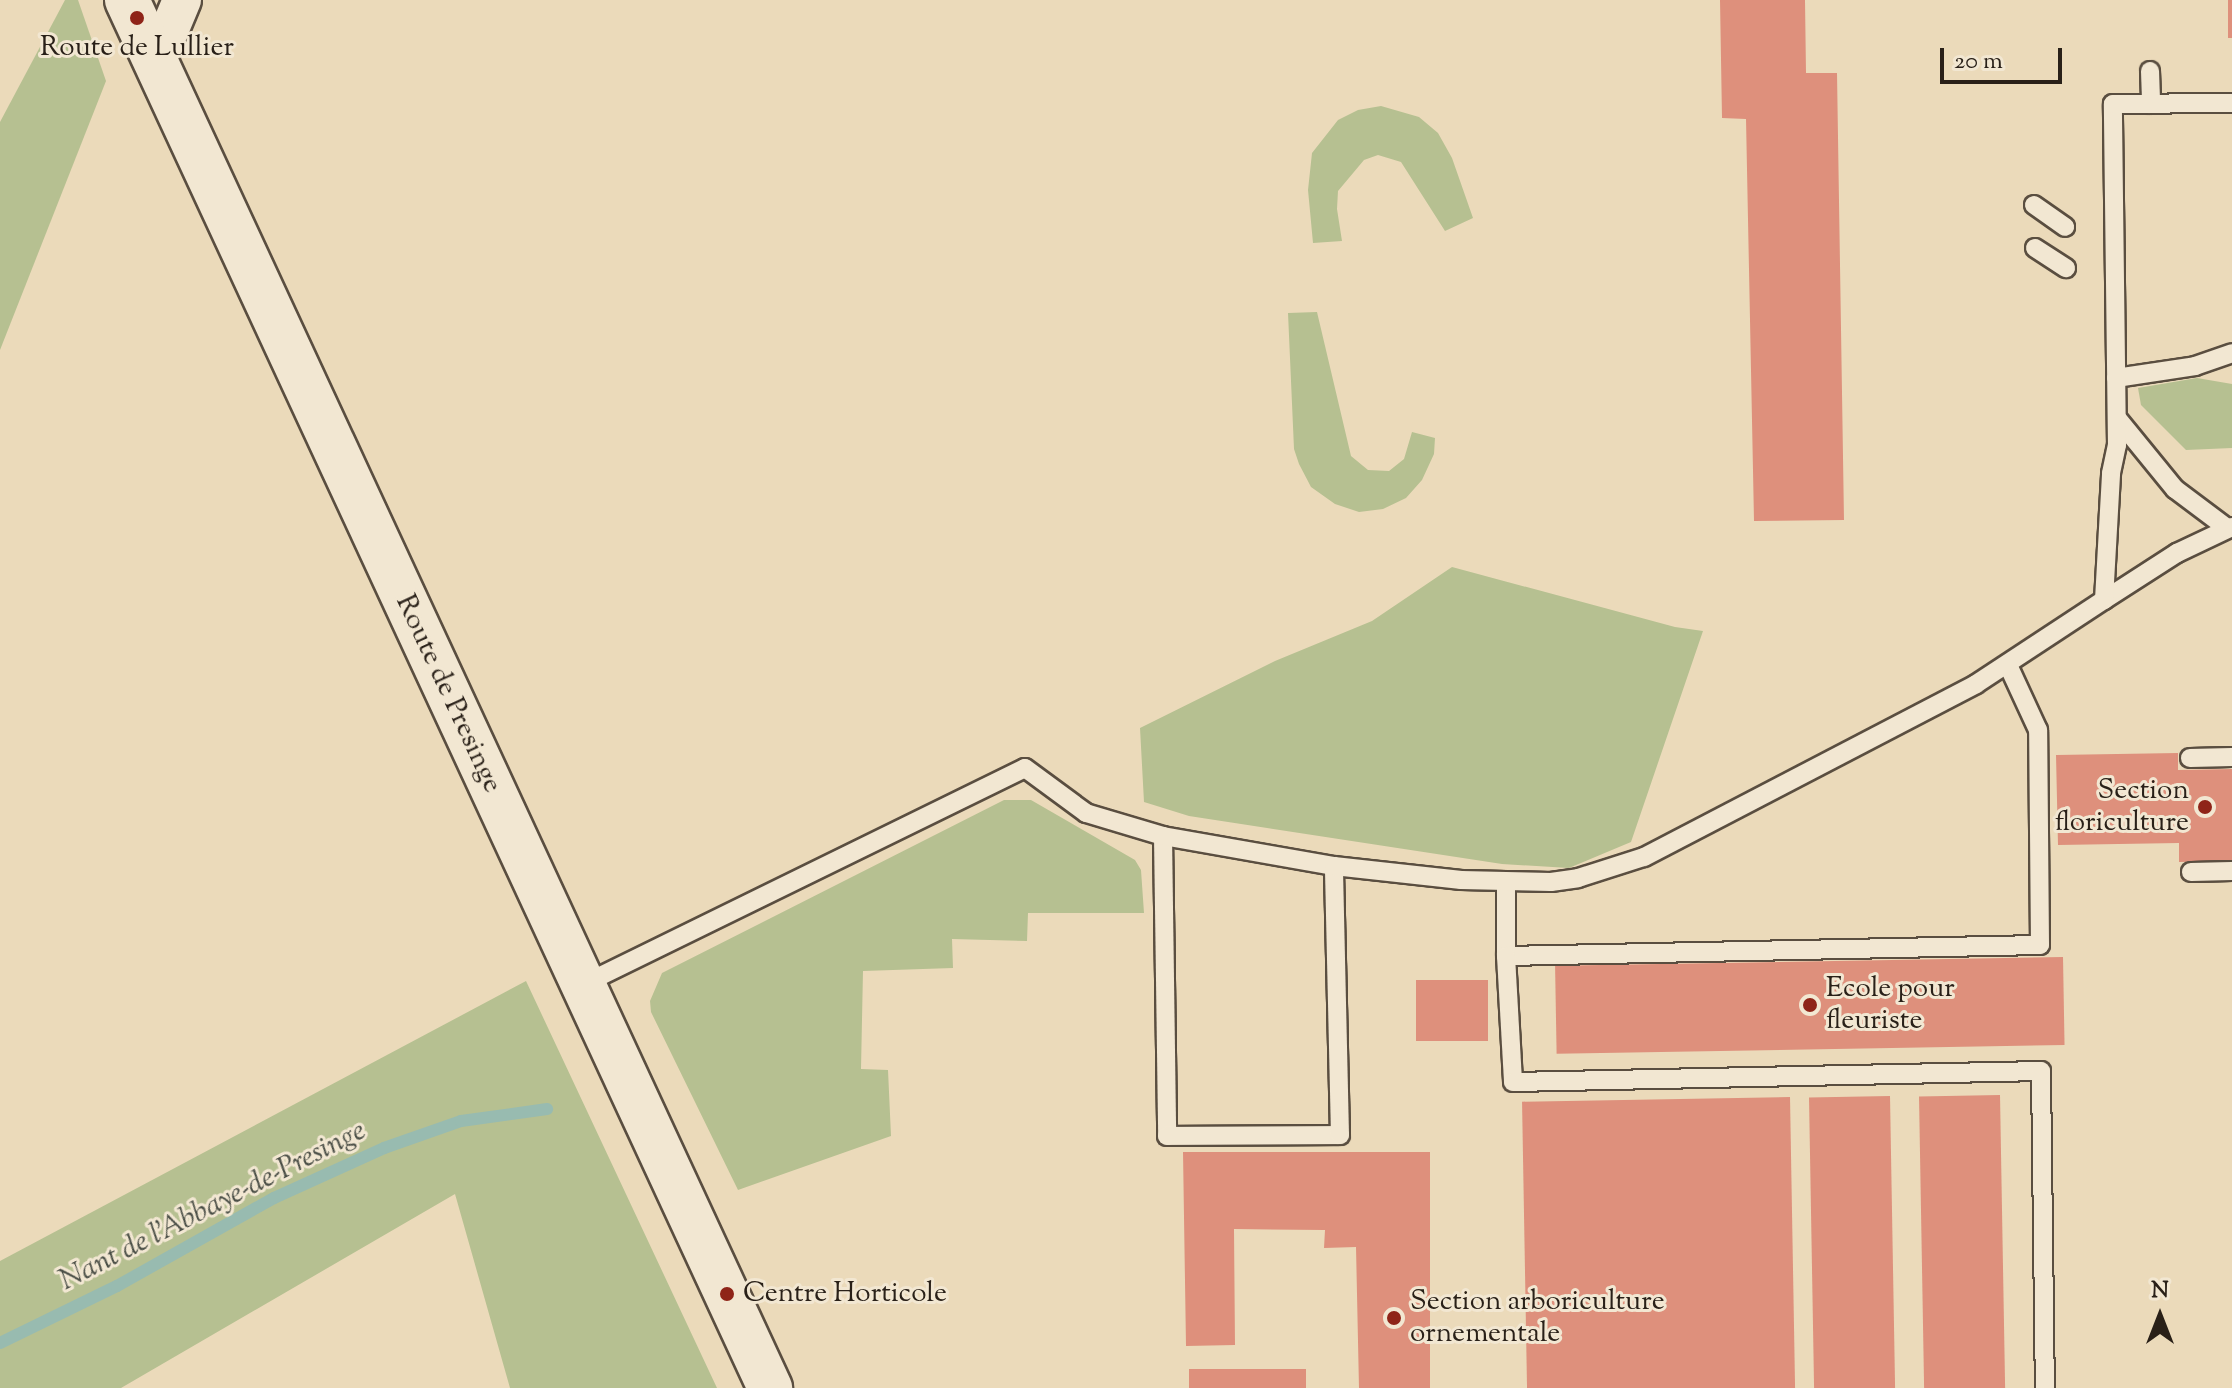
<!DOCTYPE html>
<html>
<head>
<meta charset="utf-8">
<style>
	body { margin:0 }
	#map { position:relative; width:2232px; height:1388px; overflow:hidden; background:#ebdaba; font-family:"Sorts Mill Goudy",serif }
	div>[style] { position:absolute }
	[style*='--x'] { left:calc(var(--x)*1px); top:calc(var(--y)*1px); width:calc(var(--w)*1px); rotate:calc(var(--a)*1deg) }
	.green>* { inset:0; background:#b6c091 }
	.stream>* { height:12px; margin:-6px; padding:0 6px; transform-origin:6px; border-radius:6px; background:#98bbb0 }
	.building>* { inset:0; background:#de907c; transform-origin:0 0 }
	.roads { filter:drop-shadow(2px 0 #5a4e40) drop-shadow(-2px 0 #5a4e40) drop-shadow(0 2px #5a4e40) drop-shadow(0 -2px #5a4e40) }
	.lane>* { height:18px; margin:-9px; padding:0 9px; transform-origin:9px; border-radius:9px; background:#f2e7d2 }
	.street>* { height:38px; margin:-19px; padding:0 19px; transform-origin:19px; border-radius:19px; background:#f2e7d2 }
	.secondary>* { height:44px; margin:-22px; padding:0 22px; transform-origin:22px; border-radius:22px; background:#f2e7d2 }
	.dots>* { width:22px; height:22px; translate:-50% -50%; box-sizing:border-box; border:4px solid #f2e7d2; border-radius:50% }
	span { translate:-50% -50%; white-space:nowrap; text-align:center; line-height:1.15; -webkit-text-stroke:6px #f2e7d2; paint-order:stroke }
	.poi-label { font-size:28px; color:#292018 }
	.right { translate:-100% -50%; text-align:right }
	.left { translate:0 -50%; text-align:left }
	.street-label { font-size:28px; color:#292018 }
	.water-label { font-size:30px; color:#4a4e46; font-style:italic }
	.north { position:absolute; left:2120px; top:1276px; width:80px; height:80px; -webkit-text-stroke:6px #f2e7d2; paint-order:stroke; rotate:0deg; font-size:22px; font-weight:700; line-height:32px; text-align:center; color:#292018 }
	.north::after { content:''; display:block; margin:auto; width:28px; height:36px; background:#292018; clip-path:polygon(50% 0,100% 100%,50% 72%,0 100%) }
	.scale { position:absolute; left:1940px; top:48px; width:122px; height:36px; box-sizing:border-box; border:4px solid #292018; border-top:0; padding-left:10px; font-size:24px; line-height:28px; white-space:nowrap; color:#292018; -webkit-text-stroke:6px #f2e7d2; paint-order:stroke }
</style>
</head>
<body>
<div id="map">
	<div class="green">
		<div style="clip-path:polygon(65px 0,78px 0,106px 81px,0 350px,0 122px)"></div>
		<div style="clip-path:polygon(1381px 106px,1419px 117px,1438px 133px,1452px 158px,1473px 218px,1445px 231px,1401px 162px,1378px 155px,1364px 160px,1338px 191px,1337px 209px,1342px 241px,1313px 243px,1308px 190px,1312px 153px,1338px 120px,1358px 110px)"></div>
		<div style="clip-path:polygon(1317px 312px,1351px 456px,1368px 470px,1389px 471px,1404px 459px,1412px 432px,1435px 438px,1434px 454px,1422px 480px,1406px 498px,1383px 509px,1359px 512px,1335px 504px,1311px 487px,1299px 464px,1294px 449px,1288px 313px)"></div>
		<div style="clip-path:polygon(2197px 378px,2232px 384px,2232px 448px,2186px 450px,2141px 405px,2138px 388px)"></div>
		<div style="clip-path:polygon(1452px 567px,1675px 627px,1703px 631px,1631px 842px,1569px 868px,1502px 864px,1189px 816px,1144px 802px,1140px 728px,1275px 661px,1372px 621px)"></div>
		<div style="clip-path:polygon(1004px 800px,1031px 800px,1135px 860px,1141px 870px,1144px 913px,1028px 913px,1027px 941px,952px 939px,953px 968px,863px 971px,861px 1069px,888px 1070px,891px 1136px,738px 1190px,651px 1012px,650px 1001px,662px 973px)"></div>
		<div style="clip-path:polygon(526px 981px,717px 1388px,510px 1388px,455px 1194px,121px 1388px,0 1388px,0 1261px)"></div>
	</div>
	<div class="stream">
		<div style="--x:0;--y:1343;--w:130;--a:-26"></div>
		<div style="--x:117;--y:1286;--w:180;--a:-29.3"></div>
		<div style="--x:274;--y:1198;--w:121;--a:-24.4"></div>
		<div style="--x:384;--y:1148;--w:82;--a:-19.3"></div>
		<div style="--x:461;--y:1121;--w:87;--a:-7.9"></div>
	</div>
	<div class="building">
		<div style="clip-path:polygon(1720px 0,1805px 0,1806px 73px,1837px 73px,1844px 520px,1754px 521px,1746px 119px,1722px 118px)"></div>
		<div style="left:2228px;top:0;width:4px;height:38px"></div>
		<div style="clip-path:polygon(2178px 753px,2178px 770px,2232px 769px,2232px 861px,2179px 862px,2179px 843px,2058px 845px,2056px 755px)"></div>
		<div style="left:2063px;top:957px;width:88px;height:508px;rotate:89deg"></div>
		<div style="left:1416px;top:980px;width:72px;height:61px"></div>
		<div style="left:2000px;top:1095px;width:293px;height:81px;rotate:89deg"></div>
		<div style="left:1890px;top:1096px;width:292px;height:81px;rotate:89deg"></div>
		<div style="left:1790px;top:1097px;width:291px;height:268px;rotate:89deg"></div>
		<div style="clip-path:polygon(1183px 1152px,1430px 1152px,1430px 1388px,1359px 1388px,1356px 1247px,1324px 1248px,1325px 1230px,1234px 1229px,1235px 1345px,1186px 1346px)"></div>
		<div style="left:1306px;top:1369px;width:19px;height:117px;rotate:90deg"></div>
	</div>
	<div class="roads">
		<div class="lane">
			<div style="--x:2150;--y:71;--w:33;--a:88"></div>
			<div style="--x:2034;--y:205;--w:38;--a:35"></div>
			<div style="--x:2035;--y:248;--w:37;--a:33"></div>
			<div style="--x:2116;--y:378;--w:80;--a:-8.6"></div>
			<div style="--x:2195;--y:366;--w:39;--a:-19"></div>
			<div style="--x:2117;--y:418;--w:92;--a:50.8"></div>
			<div style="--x:2175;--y:489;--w:65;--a:36.9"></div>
			<div style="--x:2104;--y:600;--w:87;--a:-32.8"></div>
			<div style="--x:2177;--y:553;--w:61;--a:-25.3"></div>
			<div style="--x:2190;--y:758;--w:42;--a:-1.4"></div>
			<div style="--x:1163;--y:836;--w:300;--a:89.2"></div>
			<div style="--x:1167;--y:1136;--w:173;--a:-0.3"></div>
			<div style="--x:1340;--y:1135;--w:269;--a:-91.3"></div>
			<div style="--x:2191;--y:872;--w:41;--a:-1.4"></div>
			<div style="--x:1506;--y:882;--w:74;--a:90"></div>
			<div style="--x:1506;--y:956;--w:534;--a:-1.18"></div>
			<div style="--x:2040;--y:945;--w:215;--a:-90.5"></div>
			<div style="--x:2038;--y:730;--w:72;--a:-114.8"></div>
			<div style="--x:1506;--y:956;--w:126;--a:86.8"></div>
			<div style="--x:1513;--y:1082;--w:528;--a:-1.19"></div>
			<div style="--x:2041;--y:1071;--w:317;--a:89.3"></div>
			<div style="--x:582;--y:985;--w:493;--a:-26.1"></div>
			<div style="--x:1025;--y:768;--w:76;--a:36.4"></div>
			<div style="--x:1086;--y:813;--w:80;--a:16.6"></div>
			<div style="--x:1163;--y:836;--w:174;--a:10"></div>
			<div style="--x:1334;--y:866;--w:128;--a:6.3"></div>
			<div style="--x:1461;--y:880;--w:90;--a:1.3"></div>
			<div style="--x:1551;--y:882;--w:27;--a:-8"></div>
			<div style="--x:1578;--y:878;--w:69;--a:-17.7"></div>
			<div style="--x:1644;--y:857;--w:374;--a:-27.5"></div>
			<div style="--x:1976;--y:684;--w:153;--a:-33.3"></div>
			<div style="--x:2104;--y:600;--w:127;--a:-86.8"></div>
			<div style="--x:2111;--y:473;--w:29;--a:-78"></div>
			<div style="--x:2117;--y:445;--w:341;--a:-90.7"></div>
			<div style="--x:2113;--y:104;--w:119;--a:-0.5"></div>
		</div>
		<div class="street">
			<div style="--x:157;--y:60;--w:65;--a:-67.4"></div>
		</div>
		<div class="secondary">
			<div style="--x:127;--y:0;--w:1530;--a:65.14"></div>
		</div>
	</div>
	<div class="dots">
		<div style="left:137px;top:18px;background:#8f2418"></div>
		<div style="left:2205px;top:807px;background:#8f2418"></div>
		<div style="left:1810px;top:1005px;background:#8f2418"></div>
		<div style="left:727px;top:1294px;background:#8f2418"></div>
		<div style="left:1394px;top:1318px;background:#8f2418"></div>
	</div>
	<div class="poi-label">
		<span style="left:137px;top:48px">Route de Lullier</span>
		<span class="right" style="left:2189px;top:807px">Section<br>floriculture</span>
		<span class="left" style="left:1826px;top:1005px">Ecole pour<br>fleuriste</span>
		<span class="left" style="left:743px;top:1294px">Centre Horticole</span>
		<span class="left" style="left:1410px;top:1318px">Section arboriculture<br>ornementale</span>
	</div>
	<div class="street-label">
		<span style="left:448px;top:694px;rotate:65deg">Route de Presinge</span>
	</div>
	<div class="water-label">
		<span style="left:213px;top:1207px;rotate:-27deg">Nant de l'Abbaye-de-Presinge</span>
	</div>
	<div class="north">N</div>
	<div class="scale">20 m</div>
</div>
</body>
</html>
